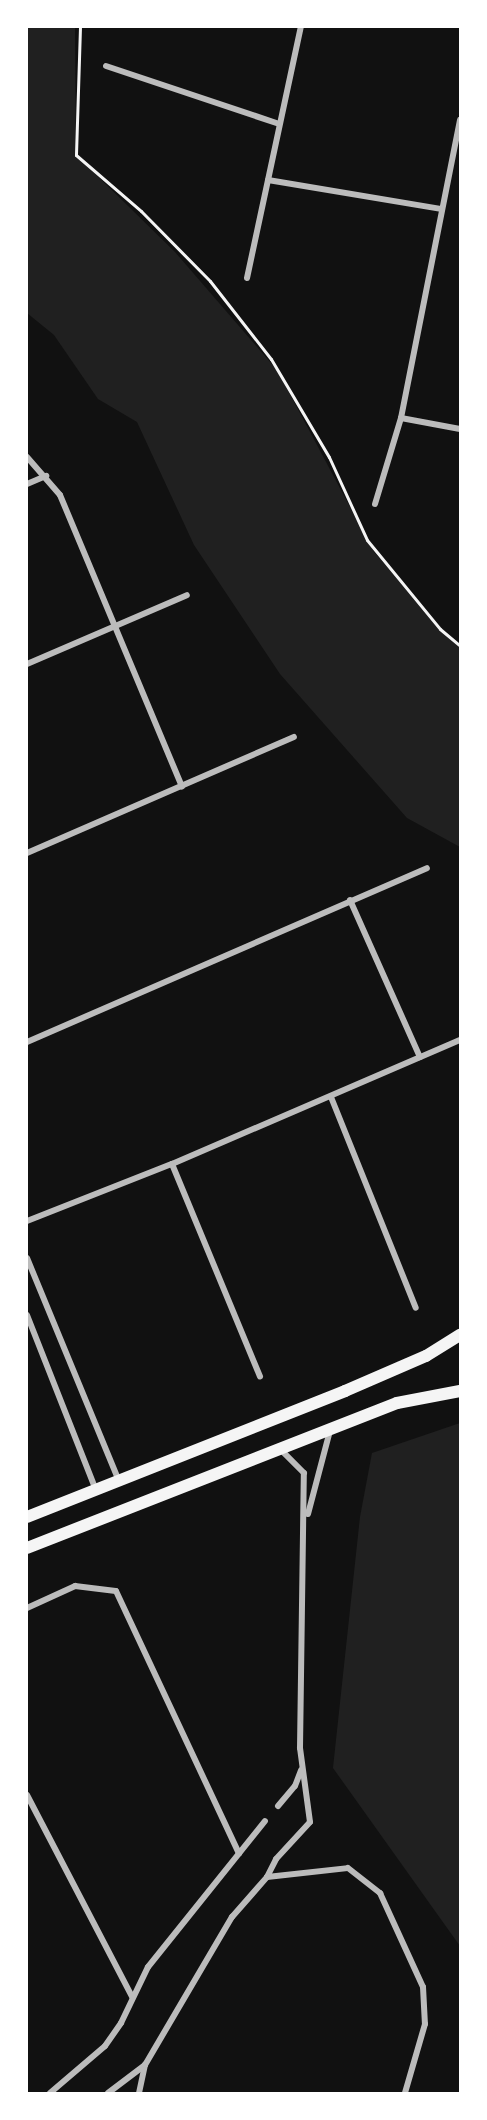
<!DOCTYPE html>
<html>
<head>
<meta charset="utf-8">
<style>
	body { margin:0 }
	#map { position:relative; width:487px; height:2120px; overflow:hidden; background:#111; font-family:"Source Sans 3",sans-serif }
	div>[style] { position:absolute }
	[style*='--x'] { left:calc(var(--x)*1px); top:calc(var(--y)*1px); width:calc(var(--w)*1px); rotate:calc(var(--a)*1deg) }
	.green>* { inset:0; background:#202020 }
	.path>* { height:3px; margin:-1.5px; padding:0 1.5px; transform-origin:1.5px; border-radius:1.5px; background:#f5f5f5 }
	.minor>* { height:6px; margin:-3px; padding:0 3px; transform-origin:3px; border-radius:3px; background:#bcbcbc }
	.secondary>* { height:12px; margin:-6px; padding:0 6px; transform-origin:6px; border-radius:6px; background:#f5f5f5 }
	span { translate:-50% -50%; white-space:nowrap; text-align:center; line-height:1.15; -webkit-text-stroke:6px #fff; paint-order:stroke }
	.frame { position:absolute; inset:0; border:28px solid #fff; pointer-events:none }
</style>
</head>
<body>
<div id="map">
	<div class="green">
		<div style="clip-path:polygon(27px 27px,75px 27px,76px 155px,175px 252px,277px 370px,374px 552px,460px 648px,460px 847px,407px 818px,280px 674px,194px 545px,137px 422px,98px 399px,54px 335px,27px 313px)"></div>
		<div style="clip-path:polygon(460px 1423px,460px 1946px,333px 1768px,360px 1517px,372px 1453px)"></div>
	</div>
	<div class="path">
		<div style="--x:80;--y:27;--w:128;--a:91.8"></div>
		<div style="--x:76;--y:155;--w:86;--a:40.7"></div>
		<div style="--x:141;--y:211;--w:98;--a:45.4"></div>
		<div style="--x:210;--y:281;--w:99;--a:52"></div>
		<div style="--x:271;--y:359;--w:114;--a:59.4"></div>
		<div style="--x:329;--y:457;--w:91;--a:65.4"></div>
		<div style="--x:367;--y:540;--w:115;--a:50.6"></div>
		<div style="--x:440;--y:629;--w:26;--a:40"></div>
	</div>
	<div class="minor">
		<div style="--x:106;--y:66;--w:182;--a:18.5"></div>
		<div style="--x:268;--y:180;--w:175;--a:9.5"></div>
		<div style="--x:247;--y:278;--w:257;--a:-77.9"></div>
		<div style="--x:401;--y:418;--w:60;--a:10.6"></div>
		<div style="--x:27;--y:457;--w:50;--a:49"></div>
		<div style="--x:60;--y:495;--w:316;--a:67.3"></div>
		<div style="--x:27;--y:484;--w:21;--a:-23"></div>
		<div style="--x:375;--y:504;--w:90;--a:-73.2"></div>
		<div style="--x:401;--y:418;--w:304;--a:-78.8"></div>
		<div style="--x:27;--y:664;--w:174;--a:-23.3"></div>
		<div style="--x:27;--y:853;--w:291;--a:-23.5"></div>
		<div style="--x:350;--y:900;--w:172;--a:66"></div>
		<div style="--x:27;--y:1042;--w:436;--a:-23.5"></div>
		<div style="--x:331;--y:1097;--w:227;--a:68.1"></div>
		<div style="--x:172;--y:1164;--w:230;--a:67.5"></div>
		<div style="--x:27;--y:1221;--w:156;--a:-21.5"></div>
		<div style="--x:172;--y:1164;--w:314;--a:-23.3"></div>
		<div style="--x:27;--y:1258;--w:239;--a:67.6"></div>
		<div style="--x:27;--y:1315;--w:186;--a:68.5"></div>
		<div style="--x:308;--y:1514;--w:86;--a:-75.2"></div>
		<div style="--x:27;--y:1608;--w:53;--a:-24.6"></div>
		<div style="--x:75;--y:1586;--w:41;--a:7"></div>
		<div style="--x:116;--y:1591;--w:290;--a:64.9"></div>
		<div style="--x:27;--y:1795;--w:228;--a:62.5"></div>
		<div style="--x:278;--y:1806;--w:26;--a:-50"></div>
		<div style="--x:295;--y:1786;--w:17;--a:-69"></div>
		<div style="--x:267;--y:1877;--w:20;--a:-63"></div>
		<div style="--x:276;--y:1859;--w:50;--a:-47.4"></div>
		<div style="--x:310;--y:1822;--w:75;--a:-97.7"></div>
		<div style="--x:300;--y:1748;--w:275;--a:-89.2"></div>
		<div style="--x:304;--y:1473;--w:34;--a:-135"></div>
		<div style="--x:50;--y:2093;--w:72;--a:-40.5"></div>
		<div style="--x:105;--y:2046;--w:28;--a:-55"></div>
		<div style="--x:121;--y:2023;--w:62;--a:-64.3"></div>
		<div style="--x:148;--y:1967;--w:187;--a:-51.3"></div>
		<div style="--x:108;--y:2093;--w:46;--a:-37.1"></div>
		<div style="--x:139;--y:2093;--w:29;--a:-78"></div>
		<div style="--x:145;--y:2065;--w:172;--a:-59.6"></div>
		<div style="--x:232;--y:1917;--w:53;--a:-48.8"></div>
		<div style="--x:267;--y:1877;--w:81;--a:-6.3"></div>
		<div style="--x:348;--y:1868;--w:41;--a:38"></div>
		<div style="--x:380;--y:1893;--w:103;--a:65.4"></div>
		<div style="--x:423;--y:1987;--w:37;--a:87"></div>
		<div style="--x:425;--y:2024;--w:72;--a:106.2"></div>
	</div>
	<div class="secondary">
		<div style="--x:27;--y:1517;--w:342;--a:-21.6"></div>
		<div style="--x:345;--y:1391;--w:88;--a:-23.4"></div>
		<div style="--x:426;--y:1356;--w:40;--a:-32"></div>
		<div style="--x:27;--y:1548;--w:397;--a:-21.4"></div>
		<div style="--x:397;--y:1403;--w:64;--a:-10.8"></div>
	</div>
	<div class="frame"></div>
</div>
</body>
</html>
